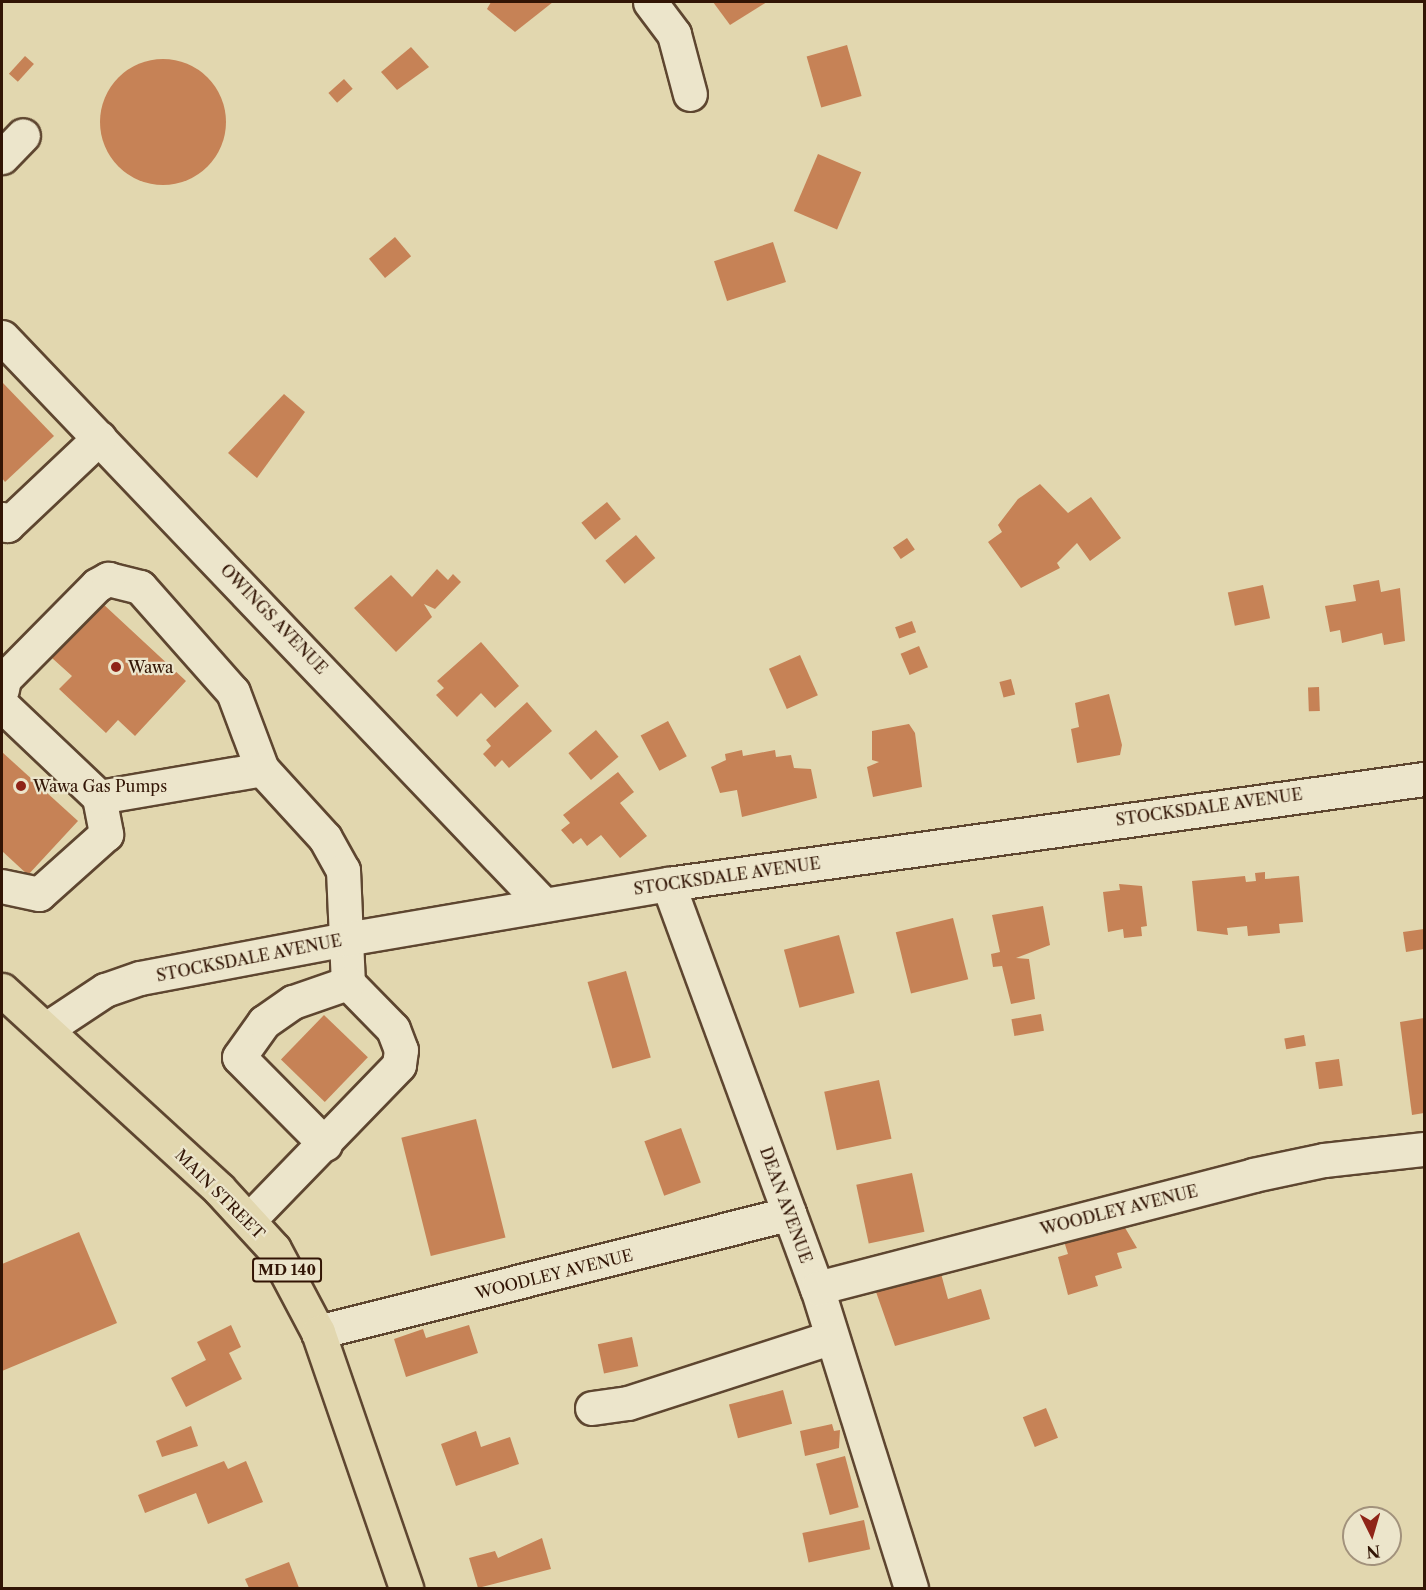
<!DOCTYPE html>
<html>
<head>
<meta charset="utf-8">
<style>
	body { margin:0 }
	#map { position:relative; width:1426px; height:1590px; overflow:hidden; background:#e2d7af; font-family:"Libre Caslon Text",serif }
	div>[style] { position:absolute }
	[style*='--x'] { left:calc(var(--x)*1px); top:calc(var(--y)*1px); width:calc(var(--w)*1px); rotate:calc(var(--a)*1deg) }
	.building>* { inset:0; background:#c68256; transform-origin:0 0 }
	.round { border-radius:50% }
	.roads { filter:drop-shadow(2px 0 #5e4630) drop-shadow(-2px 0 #5e4630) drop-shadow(0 2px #5e4630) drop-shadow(0 -2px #5e4630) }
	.minor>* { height:33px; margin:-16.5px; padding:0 16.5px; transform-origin:16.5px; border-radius:16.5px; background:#ece5cb }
	.major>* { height:33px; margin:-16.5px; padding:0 16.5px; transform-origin:16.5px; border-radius:16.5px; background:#e2d7af }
	.dots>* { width:16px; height:16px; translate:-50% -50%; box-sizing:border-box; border:3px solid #ece5cb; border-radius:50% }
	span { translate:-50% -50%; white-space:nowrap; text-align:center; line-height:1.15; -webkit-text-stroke:4.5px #ece5cb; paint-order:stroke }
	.shield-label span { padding:2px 4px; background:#ece5cb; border:2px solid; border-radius:4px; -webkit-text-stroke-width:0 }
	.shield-label { font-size:15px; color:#321505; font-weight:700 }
	.street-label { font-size:16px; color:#321505 }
	.poi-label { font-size:16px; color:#321505 }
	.left { translate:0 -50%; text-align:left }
	.frame { position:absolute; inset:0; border:3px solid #321505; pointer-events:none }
	.north { position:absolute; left:1342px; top:1506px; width:60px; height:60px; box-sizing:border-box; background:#ece5cb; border:2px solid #a2927c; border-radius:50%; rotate:175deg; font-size:16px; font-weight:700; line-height:24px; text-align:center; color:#321505 }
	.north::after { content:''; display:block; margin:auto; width:21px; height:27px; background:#8f2418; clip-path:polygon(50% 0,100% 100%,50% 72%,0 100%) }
</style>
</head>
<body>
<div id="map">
	<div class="building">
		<div style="clip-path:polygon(491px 2px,553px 2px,515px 32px,487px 9px)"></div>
		<div style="clip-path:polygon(713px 2px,767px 2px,730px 25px)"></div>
		<div style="left:847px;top:45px;width:53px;height:42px;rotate:74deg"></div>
		<div style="clip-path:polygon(411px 47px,429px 67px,397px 90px,381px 72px)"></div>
		<div style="left:25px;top:56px;width:12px;height:24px;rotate:42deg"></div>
		<div class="round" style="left:100px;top:59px;width:126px;height:126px"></div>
		<div style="left:344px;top:79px;width:13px;height:21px;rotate:48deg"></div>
		<div style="left:818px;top:154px;width:47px;height:62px;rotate:23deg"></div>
		<div style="left:395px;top:237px;width:25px;height:34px;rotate:50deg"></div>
		<div style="left:773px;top:242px;width:42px;height:62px;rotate:72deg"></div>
		<div style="clip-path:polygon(2px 382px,54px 436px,5px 482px,2px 478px)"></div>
		<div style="clip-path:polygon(284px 394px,305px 412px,257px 478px,228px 453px)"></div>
		<div style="clip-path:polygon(1040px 484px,1068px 513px,1091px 497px,1121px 538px,1090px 561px,1077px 543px,1057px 563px,1060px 568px,1021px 588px,988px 542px,1002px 532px,998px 525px,1018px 499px)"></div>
		<div style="left:607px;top:502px;width:22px;height:33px;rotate:51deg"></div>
		<div style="left:636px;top:535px;width:30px;height:40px;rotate:50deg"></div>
		<div style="left:907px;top:538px;width:14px;height:17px;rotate:56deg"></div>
		<div style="clip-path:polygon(437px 569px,448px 580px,453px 574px,461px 582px,435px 609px,424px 604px,432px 617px,396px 652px,354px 608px,391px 575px,412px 597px)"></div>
		<div style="clip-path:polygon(1379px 580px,1381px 592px,1400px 588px,1405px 641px,1384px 645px,1382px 633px,1342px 643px,1340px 630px,1330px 632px,1325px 606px,1356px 601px,1353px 585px)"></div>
		<div style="left:1263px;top:585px;width:34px;height:36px;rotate:78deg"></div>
		<div style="clip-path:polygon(102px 603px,186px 681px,135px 736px,118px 720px,106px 733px,59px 689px,72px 676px,52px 658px)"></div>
		<div style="left:912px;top:621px;width:12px;height:18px;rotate:70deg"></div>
		<div style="clip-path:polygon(481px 642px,519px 686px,495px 708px,481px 693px,457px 717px,436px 695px,444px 688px,437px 681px)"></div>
		<div style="left:919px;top:646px;width:23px;height:20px;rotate:67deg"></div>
		<div style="left:800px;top:655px;width:44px;height:34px;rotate:66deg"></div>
		<div style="left:1011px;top:679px;width:16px;height:12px;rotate:75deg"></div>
		<div style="left:1319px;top:687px;width:24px;height:11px;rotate:88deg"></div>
		<div style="clip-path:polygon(1109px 694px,1122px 745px,1120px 755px,1077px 763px,1071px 729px,1079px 727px,1075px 703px)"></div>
		<div style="clip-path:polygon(527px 702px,552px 731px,509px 768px,502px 760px,495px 767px,483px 754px,491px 746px,486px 740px)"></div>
		<div style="left:668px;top:721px;width:40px;height:31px;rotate:62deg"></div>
		<div style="clip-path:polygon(909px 724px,915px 733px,922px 787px,873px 797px,867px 767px,879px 762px,872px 760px,872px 731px)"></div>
		<div style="left:596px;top:730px;width:35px;height:36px;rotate:50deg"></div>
		<div style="clip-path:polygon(742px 750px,743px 756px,775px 750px,776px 757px,791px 755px,794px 768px,811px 769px,817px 798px,742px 817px,737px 790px,720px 793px,711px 767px,726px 760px,725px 754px)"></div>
		<div style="clip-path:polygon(2px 752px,78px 821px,28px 875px,2px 851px)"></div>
		<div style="clip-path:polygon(618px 772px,634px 792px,620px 803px,647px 836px,620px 858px,601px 835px,587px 846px,581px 838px,573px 844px,561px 830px,570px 823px,563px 815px)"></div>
		<div style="clip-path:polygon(1265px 872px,1265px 879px,1299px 876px,1303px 922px,1279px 924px,1280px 933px,1248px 936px,1247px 926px,1227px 928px,1228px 935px,1197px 931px,1192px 881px,1245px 876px,1246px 882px,1256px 881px,1255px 873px)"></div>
		<div style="clip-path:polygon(1119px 884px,1142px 886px,1147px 926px,1141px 927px,1142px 936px,1124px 938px,1123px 929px,1108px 932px,1103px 892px,1120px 890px)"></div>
		<div style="clip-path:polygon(1043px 906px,1050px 945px,1016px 958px,1029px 959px,1035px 999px,1011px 1004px,1002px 966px,993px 967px,991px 954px,1000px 952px,992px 915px)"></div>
		<div style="left:953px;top:918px;width:63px;height:59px;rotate:76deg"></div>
		<div style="clip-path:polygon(1424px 929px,1424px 949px,1406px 952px,1403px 932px)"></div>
		<div style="left:839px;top:935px;width:60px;height:57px;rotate:75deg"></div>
		<div style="left:626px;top:971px;width:90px;height:40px;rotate:74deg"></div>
		<div style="left:1041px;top:1014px;width:17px;height:30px;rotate:80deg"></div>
		<div style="left:324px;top:1015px;width:61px;height:62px;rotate:44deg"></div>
		<div style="clip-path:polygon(1424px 1018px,1424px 1113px,1412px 1115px,1400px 1022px)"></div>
		<div style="left:1304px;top:1035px;width:11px;height:20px;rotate:80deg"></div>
		<div style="left:1339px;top:1059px;width:27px;height:24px;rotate:82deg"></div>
		<div style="left:879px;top:1080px;width:60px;height:56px;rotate:78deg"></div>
		<div style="left:476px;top:1119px;width:122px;height:77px;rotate:76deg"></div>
		<div style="left:681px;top:1128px;width:58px;height:39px;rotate:70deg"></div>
		<div style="left:912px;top:1173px;width:60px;height:57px;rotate:78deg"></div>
		<div style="clip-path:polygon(1109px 1225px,1110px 1230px,1124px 1226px,1137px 1248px,1117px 1253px,1122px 1268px,1095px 1276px,1098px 1286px,1068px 1295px,1058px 1257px,1068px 1254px,1063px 1238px)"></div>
		<div style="clip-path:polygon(79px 1232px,117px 1323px,2px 1371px,2px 1264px)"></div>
		<div style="clip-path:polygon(940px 1270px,948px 1299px,981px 1289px,990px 1319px,895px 1346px,875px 1289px)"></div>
		<div style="clip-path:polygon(231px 1325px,241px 1347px,229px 1353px,242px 1379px,186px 1407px,171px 1378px,206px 1360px,197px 1342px)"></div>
		<div style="clip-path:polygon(469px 1325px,478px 1353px,406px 1377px,394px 1339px,423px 1329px,426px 1338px)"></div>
		<div style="left:632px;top:1337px;width:30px;height:35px;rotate:78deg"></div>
		<div style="left:783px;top:1390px;width:35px;height:56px;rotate:75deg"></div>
		<div style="left:1046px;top:1408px;width:32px;height:25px;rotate:68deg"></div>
		<div style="clip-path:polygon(832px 1424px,834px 1431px,840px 1430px,839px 1448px,805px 1456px,800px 1431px)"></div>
		<div style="clip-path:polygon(191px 1426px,198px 1446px,162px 1457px,156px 1441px)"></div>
		<div style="clip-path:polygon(476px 1431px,481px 1447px,510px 1437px,519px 1464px,456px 1486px,441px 1444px)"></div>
		<div style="left:845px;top:1456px;width:53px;height:30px;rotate:75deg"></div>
		<div style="clip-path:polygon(224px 1461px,228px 1469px,246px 1461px,263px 1502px,208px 1524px,196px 1493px,145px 1513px,138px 1495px)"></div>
		<div style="left:864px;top:1520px;width:30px;height:63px;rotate:78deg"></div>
		<div style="clip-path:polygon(542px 1538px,551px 1569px,478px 1588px,469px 1558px,495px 1551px,498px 1558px)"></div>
		<div style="clip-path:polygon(289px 1562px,299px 1588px,249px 1588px,245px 1579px)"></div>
	</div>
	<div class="roads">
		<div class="minor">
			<div style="--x:650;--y:2;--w:40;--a:53"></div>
			<div style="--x:674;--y:34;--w:62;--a:75.1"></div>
			<div style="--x:2;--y:157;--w:30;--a:-46"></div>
			<div style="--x:2;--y:337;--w:784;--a:46.34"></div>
			<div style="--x:2;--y:519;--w:8;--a:50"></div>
			<div style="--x:7;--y:525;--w:127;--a:-43.4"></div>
			<div style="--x:2;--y:689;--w:10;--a:-79"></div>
			<div style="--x:4;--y:679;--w:132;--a:-45.3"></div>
			<div style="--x:97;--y:585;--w:13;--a:-29"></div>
			<div style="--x:108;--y:579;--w:33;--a:14"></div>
			<div style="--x:140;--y:587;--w:140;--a:48.5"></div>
			<div style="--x:233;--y:692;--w:82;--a:69.4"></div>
			<div style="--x:2;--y:705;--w:134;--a:43.5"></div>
			<div style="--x:99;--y:797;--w:38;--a:79"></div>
			<div style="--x:106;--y:834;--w:90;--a:138.2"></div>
			<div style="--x:39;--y:894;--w:38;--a:-168"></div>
			<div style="--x:99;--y:797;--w:165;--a:-9.7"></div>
			<div style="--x:262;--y:769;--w:93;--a:47.6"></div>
			<div style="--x:325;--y:838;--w:37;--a:61"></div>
			<div style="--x:343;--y:870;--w:113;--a:87.5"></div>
			<div style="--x:348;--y:983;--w:64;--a:45.6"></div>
			<div style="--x:393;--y:1029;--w:22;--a:69"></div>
			<div style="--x:401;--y:1050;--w:15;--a:98"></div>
			<div style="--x:399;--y:1065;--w:216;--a:134.1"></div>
			<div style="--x:668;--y:884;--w:431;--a:69.8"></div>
			<div style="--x:817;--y:1288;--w:314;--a:72.6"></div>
			<div style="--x:46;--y:1029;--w:71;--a:-33.5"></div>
			<div style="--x:105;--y:990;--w:37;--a:-19"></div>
			<div style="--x:140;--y:978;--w:210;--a:-10.7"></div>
			<div style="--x:346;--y:939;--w:327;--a:-9.7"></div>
			<div style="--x:668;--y:884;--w:763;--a:-7.91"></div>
			<div style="--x:325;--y:1144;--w:122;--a:-134.7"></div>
			<div style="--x:239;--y:1057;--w:43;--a:-54.5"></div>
			<div style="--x:264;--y:1022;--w:35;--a:-35"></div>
			<div style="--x:293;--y:1002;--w:58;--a:-19.1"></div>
			<div style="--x:817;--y:1288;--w:450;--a:-14.5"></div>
			<div style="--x:1253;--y:1175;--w:73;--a:-11.9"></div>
			<div style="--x:1324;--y:1160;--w:101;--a:-6.3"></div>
			<div style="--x:318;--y:1332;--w:486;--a:-14.1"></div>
			<div style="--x:592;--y:1408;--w:36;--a:-8"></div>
			<div style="--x:628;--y:1403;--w:214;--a:-17.9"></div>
		</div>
		<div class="major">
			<div style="--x:2;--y:990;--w:294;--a:42.5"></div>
			<div style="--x:219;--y:1189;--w:81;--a:47.5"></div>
			<div style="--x:274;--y:1249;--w:94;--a:62.1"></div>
			<div style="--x:318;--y:1332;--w:271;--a:71"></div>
		</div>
	</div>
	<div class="dots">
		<div style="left:116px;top:667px;background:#8f2418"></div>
		<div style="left:21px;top:786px;background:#8f2418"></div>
	</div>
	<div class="shield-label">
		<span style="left:287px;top:1270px">MD 140</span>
	</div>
	<div class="street-label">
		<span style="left:274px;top:619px;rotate:46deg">OWINGS AVENUE</span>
		<span style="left:1209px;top:807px;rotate:-8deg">STOCKSDALE AVENUE</span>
		<span style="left:727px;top:876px;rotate:-8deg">STOCKSDALE AVENUE</span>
		<span style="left:249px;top:958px;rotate:-11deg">STOCKSDALE AVENUE</span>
		<span style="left:220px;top:1194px;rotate:45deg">MAIN STREET</span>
		<span style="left:786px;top:1205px;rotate:70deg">DEAN AVENUE</span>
		<span style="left:1119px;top:1210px;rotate:-14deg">WOODLEY AVENUE</span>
		<span style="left:554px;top:1274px;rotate:-14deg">WOODLEY AVENUE</span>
	</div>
	<div class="poi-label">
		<span class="left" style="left:128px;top:667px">Wawa</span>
		<span class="left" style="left:33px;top:786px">Wawa Gas Pumps</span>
	</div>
	<div class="frame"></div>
	<div class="north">N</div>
</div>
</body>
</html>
